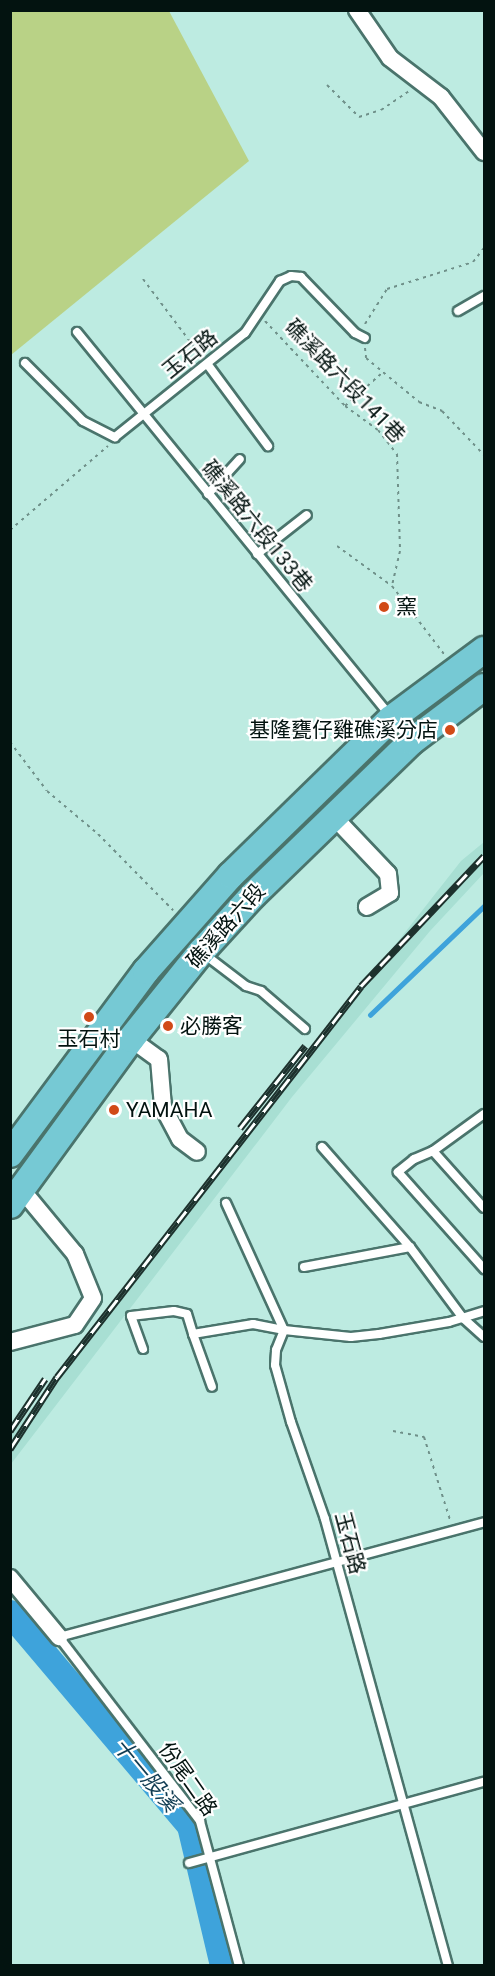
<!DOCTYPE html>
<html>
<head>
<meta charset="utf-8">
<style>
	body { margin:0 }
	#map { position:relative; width:495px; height:1976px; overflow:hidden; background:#bdebe1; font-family:Roboto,"Noto Sans TC",sans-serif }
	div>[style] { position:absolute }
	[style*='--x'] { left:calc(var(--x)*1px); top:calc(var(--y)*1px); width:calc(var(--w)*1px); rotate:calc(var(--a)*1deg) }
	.built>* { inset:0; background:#a8dfd3 }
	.green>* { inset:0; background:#b9d286 }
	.stream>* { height:4.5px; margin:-2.25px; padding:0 2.25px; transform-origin:2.25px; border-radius:2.25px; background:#3ea3db }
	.river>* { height:26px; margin:-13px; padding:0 13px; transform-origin:13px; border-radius:13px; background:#3ea3db }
	.path>* { height:2px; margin-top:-1px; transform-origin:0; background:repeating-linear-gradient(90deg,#6f9089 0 3px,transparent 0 7.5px) }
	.roads { filter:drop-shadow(2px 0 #4a746c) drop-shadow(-2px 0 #4a746c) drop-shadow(0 2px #4a746c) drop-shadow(0 -2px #4a746c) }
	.service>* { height:8px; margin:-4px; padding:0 4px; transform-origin:4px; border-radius:4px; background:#fff }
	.minor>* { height:16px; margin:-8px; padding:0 8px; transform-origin:8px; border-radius:8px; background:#fff }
	.primary>* { height:26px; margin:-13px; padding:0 13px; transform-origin:13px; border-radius:13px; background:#76c9d4 }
	.rail>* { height:7px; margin-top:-3.5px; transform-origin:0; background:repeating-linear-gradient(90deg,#fff 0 14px,#1d312d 0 28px); box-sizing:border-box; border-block:2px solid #1d312d }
	.dots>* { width:16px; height:16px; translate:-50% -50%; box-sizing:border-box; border:3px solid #fff; border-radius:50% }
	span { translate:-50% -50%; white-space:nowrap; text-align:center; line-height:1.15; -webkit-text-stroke:4.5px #fff; paint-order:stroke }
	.street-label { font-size:21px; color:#031310 }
	.poi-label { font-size:21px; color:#031310 }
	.left { translate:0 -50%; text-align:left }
	.right { translate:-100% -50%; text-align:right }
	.water-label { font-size:22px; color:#103b52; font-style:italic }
	.frame { position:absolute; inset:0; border:12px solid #031310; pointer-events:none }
</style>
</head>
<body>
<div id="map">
	<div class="built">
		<div style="clip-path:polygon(484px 842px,484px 873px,430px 931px,292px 1097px,11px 1464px,11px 1435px,461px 861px)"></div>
	</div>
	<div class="green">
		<div style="clip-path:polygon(11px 10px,169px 11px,249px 161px,11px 355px)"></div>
	</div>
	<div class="stream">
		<div style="--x:370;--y:1015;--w:158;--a:-43.7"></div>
	</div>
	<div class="river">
		<div style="--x:10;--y:1613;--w:279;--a:49.8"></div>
		<div style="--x:190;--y:1826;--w:144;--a:76.7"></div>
	</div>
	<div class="path">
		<div style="--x:327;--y:85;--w:45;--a:45"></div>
		<div style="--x:359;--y:117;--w:23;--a:-18"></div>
		<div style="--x:381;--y:110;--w:34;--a:-34"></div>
		<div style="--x:143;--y:279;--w:95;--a:53.1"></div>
		<div style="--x:265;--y:321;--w:117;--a:46.7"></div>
		<div style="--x:345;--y:406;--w:41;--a:36"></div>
		<div style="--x:378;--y:430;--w:31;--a:52"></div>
		<div style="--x:397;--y:454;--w:97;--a:88.2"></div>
		<div style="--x:400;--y:551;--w:36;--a:103"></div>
		<div style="--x:392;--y:586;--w:86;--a:52.6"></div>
		<div style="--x:365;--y:324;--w:41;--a:-57.8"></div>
		<div style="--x:387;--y:289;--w:90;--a:-17.4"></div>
		<div style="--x:473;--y:262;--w:18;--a:-52"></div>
		<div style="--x:365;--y:348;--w:10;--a:84"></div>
		<div style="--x:366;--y:358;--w:69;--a:39.7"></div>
		<div style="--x:419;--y:402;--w:25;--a:21"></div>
		<div style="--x:442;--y:411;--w:61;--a:46.3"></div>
		<div style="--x:345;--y:406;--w:51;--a:-41.8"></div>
		<div style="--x:10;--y:530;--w:129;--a:-40.6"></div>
		<div style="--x:337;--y:546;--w:68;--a:36"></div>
		<div style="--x:10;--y:742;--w:61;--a:52.9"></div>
		<div style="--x:47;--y:791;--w:67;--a:40.1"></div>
		<div style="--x:98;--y:834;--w:107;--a:45.4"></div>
		<div style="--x:393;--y:1431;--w:32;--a:11"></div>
		<div style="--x:424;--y:1437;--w:87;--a:72.6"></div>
	</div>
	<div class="roads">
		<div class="service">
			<div style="--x:458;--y:311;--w:30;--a:-30"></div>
			<div style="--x:77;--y:332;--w:525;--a:50.8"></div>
			<div style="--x:25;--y:363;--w:82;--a:45"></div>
			<div style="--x:83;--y:421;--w:36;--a:27"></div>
			<div style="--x:115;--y:437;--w:166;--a:-38.7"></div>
			<div style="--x:245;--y:333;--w:63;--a:-56.1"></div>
			<div style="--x:280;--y:281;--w:12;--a:-24"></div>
			<div style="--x:291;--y:276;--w:10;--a:6"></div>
			<div style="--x:301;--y:277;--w:78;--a:46"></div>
			<div style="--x:355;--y:333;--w:11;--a:27"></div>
			<div style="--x:208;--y:365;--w:101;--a:53.5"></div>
			<div style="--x:208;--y:494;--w:47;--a:-47.6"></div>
			<div style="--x:257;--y:554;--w:63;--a:-38"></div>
			<div style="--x:204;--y:954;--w:53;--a:37.3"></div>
			<div style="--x:246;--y:986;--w:16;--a:18"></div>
			<div style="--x:261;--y:991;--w:58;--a:40.8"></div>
			<div style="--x:484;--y:1114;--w:63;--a:144"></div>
			<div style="--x:433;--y:1151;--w:76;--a:48.2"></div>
			<div style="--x:322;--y:1147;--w:133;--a:48.7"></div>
			<div style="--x:410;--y:1247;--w:89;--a:53.3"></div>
			<div style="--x:463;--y:1318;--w:28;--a:42"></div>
			<div style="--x:433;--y:1151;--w:21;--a:157"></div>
			<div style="--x:414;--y:1159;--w:21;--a:141"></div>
			<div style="--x:398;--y:1172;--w:130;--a:48.4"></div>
			<div style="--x:226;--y:1203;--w:140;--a:65.5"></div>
			<div style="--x:304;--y:1267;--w:108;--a:-10.7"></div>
			<div style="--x:193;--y:1334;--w:56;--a:70.3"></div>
			<div style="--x:143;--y:1349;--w:35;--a:-110"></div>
			<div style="--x:131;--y:1316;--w:43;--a:-6.6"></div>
			<div style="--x:174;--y:1311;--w:13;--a:13"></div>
			<div style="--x:187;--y:1314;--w:21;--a:73"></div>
			<div style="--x:193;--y:1334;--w:61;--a:-9.5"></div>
			<div style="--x:253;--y:1324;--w:32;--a:11"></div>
			<div style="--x:189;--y:1863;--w:306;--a:-15.4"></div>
			<div style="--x:239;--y:1966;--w:150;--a:-105.1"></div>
			<div style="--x:200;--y:1821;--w:232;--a:-127.5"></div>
			<div style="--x:59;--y:1637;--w:440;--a:-15.1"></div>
			<div style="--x:448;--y:1966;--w:464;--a:-105.4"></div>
			<div style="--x:325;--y:1519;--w:103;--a:-109.3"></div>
			<div style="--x:291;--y:1422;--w:59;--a:-105.7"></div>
			<div style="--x:275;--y:1365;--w:15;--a:-86"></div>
			<div style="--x:276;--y:1350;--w:22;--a:-68"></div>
			<div style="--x:284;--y:1330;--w:67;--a:6"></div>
			<div style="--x:351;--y:1337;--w:28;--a:-6"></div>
			<div style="--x:379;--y:1334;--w:71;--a:-9.7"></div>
			<div style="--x:449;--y:1322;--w:37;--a:-17"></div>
		</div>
		<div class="minor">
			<div style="--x:357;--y:10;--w:58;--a:55.5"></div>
			<div style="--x:390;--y:58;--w:64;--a:37.4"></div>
			<div style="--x:441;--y:97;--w:70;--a:52"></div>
			<div style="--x:333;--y:816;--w:80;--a:46.5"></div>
			<div style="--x:388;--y:874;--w:19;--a:84"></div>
			<div style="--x:390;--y:893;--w:27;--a:149"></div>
			<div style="--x:131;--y:1039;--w:34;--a:36"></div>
			<div style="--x:159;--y:1059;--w:48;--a:85.2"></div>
			<div style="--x:163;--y:1107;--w:36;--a:62"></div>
			<div style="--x:180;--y:1139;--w:21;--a:37"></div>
			<div style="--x:10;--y:1342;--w:67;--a:-14.7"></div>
			<div style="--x:75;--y:1325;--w:32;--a:-56"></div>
			<div style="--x:93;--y:1298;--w:48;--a:-112.2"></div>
			<div style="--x:75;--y:1254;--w:83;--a:-129.6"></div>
			<div style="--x:10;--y:1578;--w:77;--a:50.3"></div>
		</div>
		<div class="primary">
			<div style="--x:10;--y:1154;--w:228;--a:-53.4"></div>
			<div style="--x:146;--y:971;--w:128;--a:-48.5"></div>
			<div style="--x:231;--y:875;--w:223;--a:-44.3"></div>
			<div style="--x:391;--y:719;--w:116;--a:-36.6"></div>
			<div style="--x:10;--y:1205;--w:205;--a:-53.9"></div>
			<div style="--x:131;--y:1039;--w:112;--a:-51.2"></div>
			<div style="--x:201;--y:952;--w:77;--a:-47.6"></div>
			<div style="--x:253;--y:895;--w:221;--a:-44.1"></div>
			<div style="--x:412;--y:741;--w:90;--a:-36.9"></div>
		</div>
	</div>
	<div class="rail">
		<div style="--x:240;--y:1128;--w:105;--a:-51.6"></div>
		<div style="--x:10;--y:1431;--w:63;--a:-56.1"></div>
		<div style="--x:10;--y:1449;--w:86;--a:-56.9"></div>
		<div style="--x:57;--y:1377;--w:495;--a:-52.1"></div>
		<div style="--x:361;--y:986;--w:179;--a:-46.6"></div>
	</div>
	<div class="dots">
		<div style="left:384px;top:607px;background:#d14a17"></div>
		<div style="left:450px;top:730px;background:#d14a17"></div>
		<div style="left:89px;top:1017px;background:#d14a17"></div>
		<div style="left:168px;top:1026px;background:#d14a17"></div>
		<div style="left:114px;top:1110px;background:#d14a17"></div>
	</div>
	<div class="street-label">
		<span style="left:190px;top:354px;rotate:-39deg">玉石路</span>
		<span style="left:345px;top:381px;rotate:46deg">礁溪路六段141巷</span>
		<span style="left:257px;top:526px;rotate:51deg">礁溪路六段133巷</span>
		<span style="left:226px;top:926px;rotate:-48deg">礁溪路六段</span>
		<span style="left:350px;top:1543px;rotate:75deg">玉石路</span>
		<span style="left:188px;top:1779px;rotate:55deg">份尾二路</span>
	</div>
	<div class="poi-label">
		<span class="left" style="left:396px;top:607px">窯</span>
		<span class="right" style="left:438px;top:730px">基隆甕仔雞礁溪分店</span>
		<span class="left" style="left:180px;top:1026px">必勝客</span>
		<span style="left:89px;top:1039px">玉石村</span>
		<span class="left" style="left:126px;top:1110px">YAMAHA</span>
	</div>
	<div class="water-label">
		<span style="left:146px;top:1775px;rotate:50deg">十一股溪</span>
	</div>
	<div class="frame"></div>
</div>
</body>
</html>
